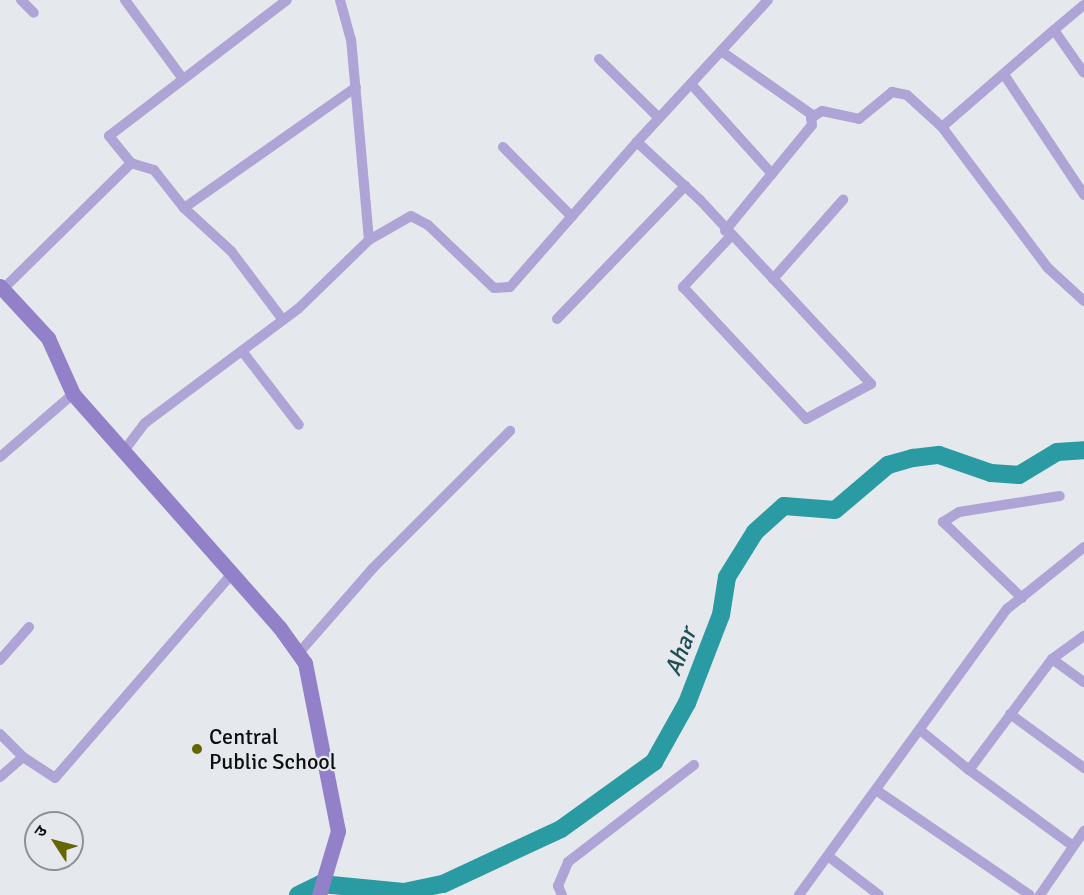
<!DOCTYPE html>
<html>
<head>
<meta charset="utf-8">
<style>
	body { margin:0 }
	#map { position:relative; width:1084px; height:895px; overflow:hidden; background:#e5e8ed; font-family:Signika,"Noto Sans Devanagari",sans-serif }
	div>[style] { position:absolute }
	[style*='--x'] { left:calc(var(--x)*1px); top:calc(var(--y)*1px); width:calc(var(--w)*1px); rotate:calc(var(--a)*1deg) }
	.river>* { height:18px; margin:-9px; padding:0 9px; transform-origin:9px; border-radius:9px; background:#2a9aa3 }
	.street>* { height:10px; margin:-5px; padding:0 5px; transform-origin:5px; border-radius:5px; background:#aea4d5 }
	.secondary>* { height:15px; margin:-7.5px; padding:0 7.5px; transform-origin:7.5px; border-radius:7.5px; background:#9281c9 }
	.dots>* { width:16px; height:16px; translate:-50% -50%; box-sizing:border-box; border:3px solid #e5e8ed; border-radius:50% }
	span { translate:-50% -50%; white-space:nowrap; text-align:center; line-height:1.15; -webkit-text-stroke:4.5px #e5e8ed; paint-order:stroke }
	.poi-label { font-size:22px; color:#0e0f11 }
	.left { translate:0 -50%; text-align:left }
	.water-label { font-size:24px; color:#204f53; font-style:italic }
	.north { position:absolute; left:24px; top:811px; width:60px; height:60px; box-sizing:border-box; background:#e5e8ed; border:2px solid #8f9195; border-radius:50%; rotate:306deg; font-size:16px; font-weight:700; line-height:24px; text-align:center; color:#0e0f11 }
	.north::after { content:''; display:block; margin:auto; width:21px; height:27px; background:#656602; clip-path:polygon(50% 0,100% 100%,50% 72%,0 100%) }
</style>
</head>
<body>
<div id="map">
	<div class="river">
		<div style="--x:298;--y:895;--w:25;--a:-26"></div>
		<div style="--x:321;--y:884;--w:83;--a:5.5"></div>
		<div style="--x:404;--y:892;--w:40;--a:-12"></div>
		<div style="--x:443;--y:884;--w:130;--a:-25"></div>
		<div style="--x:561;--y:829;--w:115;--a:-35.8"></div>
		<div style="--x:654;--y:762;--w:68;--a:-60.8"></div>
		<div style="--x:687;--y:703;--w:94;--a:-68.9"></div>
		<div style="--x:721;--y:615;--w:38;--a:-81"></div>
		<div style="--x:727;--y:577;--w:53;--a:-58.1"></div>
		<div style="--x:755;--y:532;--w:39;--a:-42"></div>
		<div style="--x:784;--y:506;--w:51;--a:4.5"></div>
		<div style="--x:835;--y:510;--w:70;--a:-40.3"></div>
		<div style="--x:888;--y:465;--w:26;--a:-16"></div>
		<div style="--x:913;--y:458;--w:26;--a:-7"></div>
		<div style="--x:939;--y:455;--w:55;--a:19.1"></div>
		<div style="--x:991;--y:473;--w:28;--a:4"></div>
		<div style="--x:1019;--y:475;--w:44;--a:-31.2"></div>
		<div style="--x:1057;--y:452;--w:27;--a:-4"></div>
	</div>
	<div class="street">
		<div style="--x:21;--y:0;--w:18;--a:45"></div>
		<div style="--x:125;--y:0;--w:98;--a:53.7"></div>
		<div style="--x:1054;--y:30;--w:39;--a:-40"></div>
		<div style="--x:721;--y:51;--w:110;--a:35"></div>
		<div style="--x:811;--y:114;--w:11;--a:85"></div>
		<div style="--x:812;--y:125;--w:137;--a:129.4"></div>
		<div style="--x:599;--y:59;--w:84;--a:44.5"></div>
		<div style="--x:1005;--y:76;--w:143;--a:56.4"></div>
		<div style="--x:691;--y:84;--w:121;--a:48"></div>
		<div style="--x:811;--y:118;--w:13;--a:-32"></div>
		<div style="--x:822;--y:111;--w:38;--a:12"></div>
		<div style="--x:859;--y:119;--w:43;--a:-39.3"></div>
		<div style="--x:892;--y:92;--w:15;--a:11"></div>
		<div style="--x:907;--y:95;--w:47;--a:42.4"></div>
		<div style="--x:942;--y:127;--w:176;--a:53.1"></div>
		<div style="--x:1048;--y:268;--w:49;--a:42.5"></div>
		<div style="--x:942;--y:127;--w:148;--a:-40.9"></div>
		<div style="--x:1054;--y:30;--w:52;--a:55.1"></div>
		<div style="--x:503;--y:147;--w:98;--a:45.4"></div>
		<div style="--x:131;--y:163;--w:24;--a:17"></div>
		<div style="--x:154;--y:170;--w:48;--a:51.7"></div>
		<div style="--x:730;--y:237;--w:69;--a:133.2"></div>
		<div style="--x:683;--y:287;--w:180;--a:47"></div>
		<div style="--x:806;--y:419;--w:74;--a:-28.3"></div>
		<div style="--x:871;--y:384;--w:251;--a:-132.9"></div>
		<div style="--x:700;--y:200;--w:86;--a:-137.4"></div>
		<div style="--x:637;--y:142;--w:193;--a:-47.3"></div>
		<div style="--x:369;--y:240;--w:48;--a:-29.7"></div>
		<div style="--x:411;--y:216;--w:19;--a:28"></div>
		<div style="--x:428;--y:225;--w:91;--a:43.7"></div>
		<div style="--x:494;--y:288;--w:16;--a:-4"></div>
		<div style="--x:510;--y:287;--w:193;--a:-48.8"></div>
		<div style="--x:773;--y:279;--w:106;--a:-48.5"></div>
		<div style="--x:3;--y:289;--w:180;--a:-44.5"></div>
		<div style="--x:131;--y:163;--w:35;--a:-129"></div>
		<div style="--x:109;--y:136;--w:224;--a:-37.4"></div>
		<div style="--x:557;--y:319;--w:185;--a:-46.1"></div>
		<div style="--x:283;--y:320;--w:86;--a:-127"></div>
		<div style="--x:231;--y:251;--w:64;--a:-137.5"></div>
		<div style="--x:184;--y:208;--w:210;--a:-35.1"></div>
		<div style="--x:242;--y:351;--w:93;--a:52.4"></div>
		<div style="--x:123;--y:452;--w:36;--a:-53"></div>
		<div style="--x:145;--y:423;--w:191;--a:-36.7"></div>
		<div style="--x:298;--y:309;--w:99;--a:-44.2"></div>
		<div style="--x:369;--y:240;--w:201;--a:-95.1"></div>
		<div style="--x:351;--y:40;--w:41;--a:-105.4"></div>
		<div style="--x:0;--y:457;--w:96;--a:-40.8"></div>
		<div style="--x:1022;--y:598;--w:110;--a:-136.1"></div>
		<div style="--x:943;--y:522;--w:19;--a:-32"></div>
		<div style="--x:959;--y:512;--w:102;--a:-9"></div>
		<div style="--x:298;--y:654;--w:114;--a:-48.9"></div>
		<div style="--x:373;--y:568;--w:194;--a:-45"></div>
		<div style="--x:1052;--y:659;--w:39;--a:-36"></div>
		<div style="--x:0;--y:660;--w:44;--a:-48.7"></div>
		<div style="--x:1010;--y:714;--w:92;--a:36.1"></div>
		<div style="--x:920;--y:730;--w:63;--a:39.2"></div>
		<div style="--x:0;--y:734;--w:33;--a:45"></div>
		<div style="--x:0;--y:777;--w:30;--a:-41"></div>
		<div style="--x:23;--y:757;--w:38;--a:33"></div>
		<div style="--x:55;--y:778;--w:270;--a:-49.1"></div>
		<div style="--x:876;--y:790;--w:186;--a:34.3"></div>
		<div style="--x:1073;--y:846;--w:129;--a:-143.8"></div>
		<div style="--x:969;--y:770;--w:139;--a:-53.2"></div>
		<div style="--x:1052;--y:659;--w:39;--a:36"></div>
		<div style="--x:828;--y:856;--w:64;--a:37.4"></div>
		<div style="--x:562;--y:895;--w:10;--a:-114"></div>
		<div style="--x:558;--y:886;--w:26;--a:-67"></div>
		<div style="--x:568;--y:862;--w:159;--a:-37.6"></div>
		<div style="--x:799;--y:895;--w:354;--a:-54"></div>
		<div style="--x:1007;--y:609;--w:99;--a:-38.8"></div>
		<div style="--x:1040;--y:895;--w:78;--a:-55.5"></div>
	</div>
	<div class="secondary">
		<div style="--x:0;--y:286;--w:71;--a:47.3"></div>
		<div style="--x:48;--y:338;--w:61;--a:65.9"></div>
		<div style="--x:73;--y:394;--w:312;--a:48.5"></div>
		<div style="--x:280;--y:628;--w:43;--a:54.5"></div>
		<div style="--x:305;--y:663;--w:171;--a:78.9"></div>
		<div style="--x:338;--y:831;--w:67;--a:106.5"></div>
	</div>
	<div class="dots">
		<div style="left:197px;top:749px;background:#656602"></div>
	</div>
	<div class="poi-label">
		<span class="left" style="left:209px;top:749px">Central<br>Public School</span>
	</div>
	<div class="water-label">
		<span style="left:681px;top:652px;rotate:-69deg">Ahar</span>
	</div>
	<div class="north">उ</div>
</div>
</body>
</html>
